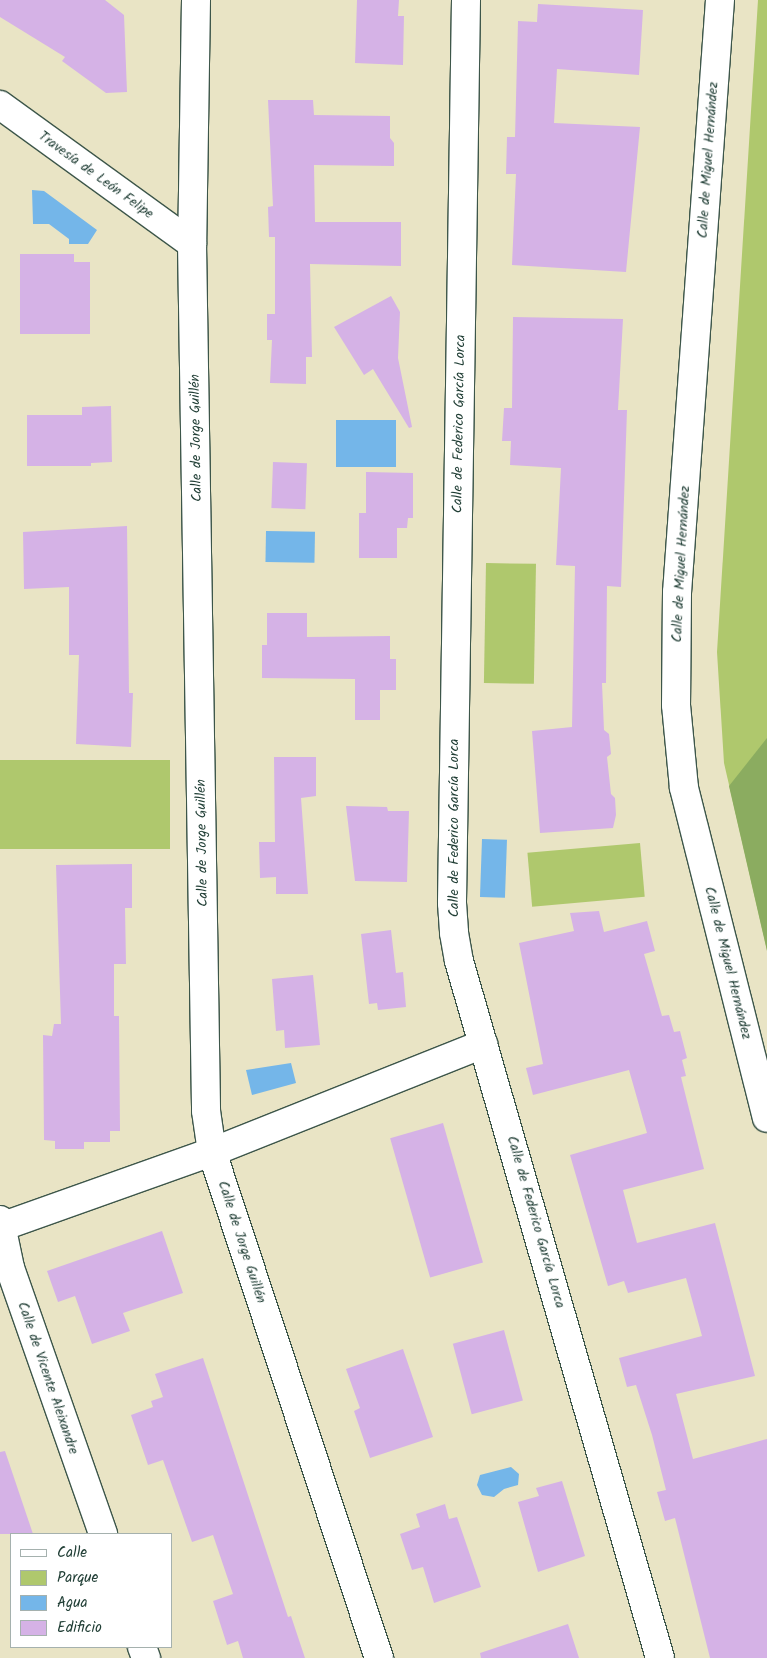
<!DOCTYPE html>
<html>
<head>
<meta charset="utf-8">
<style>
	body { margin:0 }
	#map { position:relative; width:767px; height:1658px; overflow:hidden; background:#e9e4c5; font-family:Kalam,sans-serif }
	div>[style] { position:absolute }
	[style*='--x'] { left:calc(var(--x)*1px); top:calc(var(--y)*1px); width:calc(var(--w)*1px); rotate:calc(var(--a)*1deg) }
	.green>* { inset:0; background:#afc86d; transform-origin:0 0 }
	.forest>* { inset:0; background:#8bac60 }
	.water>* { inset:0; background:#74b6e9; transform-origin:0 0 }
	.building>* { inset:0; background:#d5b2e6; transform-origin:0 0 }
	.roads { filter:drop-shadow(1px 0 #3d564a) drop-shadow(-1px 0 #3d564a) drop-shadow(0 1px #3d564a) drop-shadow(0 -1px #3d564a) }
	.minor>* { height:28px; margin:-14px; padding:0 14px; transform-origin:14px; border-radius:14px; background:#fff }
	span { translate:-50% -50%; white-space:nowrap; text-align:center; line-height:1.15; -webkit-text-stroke:4.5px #fff; paint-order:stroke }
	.street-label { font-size:14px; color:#1f3d34 }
	.legend { position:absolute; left:10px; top:1533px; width:162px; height:115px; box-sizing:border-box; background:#fff; border:1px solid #a5b1ae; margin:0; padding:6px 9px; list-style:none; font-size:15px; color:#1f3d34 }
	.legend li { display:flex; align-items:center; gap:10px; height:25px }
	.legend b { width:25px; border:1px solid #a5b1ae }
</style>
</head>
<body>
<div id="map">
	<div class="green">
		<div style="clip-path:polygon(758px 0,767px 0,767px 950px,724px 763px,717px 652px)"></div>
		<div style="left:486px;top:563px;width:50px;height:120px;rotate:1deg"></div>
		<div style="left:170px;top:760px;width:89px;height:170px;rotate:90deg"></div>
		<div style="left:640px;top:843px;width:54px;height:113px;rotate:85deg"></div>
	</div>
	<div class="forest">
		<div style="clip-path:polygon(767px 738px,767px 951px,729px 786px)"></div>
	</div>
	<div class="water">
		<div style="clip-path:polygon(32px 190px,44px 191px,97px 230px,88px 244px,69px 244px,69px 239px,49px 224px,33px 224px)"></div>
		<div style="left:336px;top:420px;width:60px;height:47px"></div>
		<div style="left:266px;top:531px;width:49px;height:31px;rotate:1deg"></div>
		<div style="left:482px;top:839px;width:25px;height:58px;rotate:2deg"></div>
		<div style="clip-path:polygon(291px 1063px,296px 1083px,252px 1095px,246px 1070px)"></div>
		<div style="clip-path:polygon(511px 1467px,519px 1474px,518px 1485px,504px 1489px,494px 1497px,482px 1495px,477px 1485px,480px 1475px)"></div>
	</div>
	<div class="building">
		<div style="clip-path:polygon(0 0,105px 0,124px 15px,127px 92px,106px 93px,62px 61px,65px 57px,0 17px)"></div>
		<div style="clip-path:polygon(357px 0,399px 0,398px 16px,404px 16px,403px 65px,355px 63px)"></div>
		<div style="clip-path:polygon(538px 4px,643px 10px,639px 75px,557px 69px,554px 123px,640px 127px,626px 272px,512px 265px,516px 174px,506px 174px,507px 137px,515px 137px,518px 21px,537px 22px)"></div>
		<div style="clip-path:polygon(268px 100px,313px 100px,314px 115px,390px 116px,390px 138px,394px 143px,394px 166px,314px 165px,315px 222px,401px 222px,401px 266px,310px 264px,312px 357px,306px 357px,306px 384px,270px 383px,272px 340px,267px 340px,267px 314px,275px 314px,275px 237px,269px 237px,268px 207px,273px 206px)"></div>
		<div style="clip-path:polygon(20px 254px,74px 254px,74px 262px,90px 262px,90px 334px,20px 334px)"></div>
		<div style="clip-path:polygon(391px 296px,400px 312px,398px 358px,412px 427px,409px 428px,373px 369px,364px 375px,334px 327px)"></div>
		<div style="clip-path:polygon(513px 317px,623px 319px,618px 410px,627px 410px,621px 587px,607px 586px,606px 683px,602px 683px,604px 730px,609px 734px,611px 754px,607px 757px,611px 794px,615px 798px,616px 815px,613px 828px,540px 833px,532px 731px,572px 727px,575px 566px,556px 565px,561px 468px,510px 465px,511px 441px,502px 441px,504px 408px,512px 408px)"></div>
		<div style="clip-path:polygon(111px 406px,112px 462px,91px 463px,91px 466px,27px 466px,27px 415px,82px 415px,82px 407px)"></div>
		<div style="left:273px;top:462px;width:34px;height:46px;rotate:2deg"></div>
		<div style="clip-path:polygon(366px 472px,413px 473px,413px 518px,408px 518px,407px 528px,397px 528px,397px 558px,359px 558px,359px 513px,366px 513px)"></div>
		<div style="clip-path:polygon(127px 526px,129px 693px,133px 693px,131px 747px,76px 744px,79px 655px,69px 655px,69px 587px,24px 589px,23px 532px)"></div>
		<div style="clip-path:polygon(267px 613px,307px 613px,307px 637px,390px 636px,390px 659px,396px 659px,396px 690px,380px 690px,380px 720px,355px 720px,355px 679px,262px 678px,262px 645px,267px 645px)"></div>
		<div style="clip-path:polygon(274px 757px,316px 757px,316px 796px,301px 798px,308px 894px,276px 894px,276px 877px,260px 878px,259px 842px,275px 842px)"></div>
		<div style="clip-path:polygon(346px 806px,387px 807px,388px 811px,409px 811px,407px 882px,355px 881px)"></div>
		<div style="clip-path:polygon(132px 864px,132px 908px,125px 908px,126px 964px,114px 964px,114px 1016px,119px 1016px,120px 1131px,110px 1131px,110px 1142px,84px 1142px,84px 1149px,55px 1149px,55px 1141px,44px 1140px,43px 1035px,52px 1036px,54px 1024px,61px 1024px,56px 865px)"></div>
		<div style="clip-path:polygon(599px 911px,604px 932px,647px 921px,655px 951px,644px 954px,662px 1016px,669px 1015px,674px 1032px,680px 1031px,687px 1058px,682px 1060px,686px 1076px,681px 1077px,704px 1169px,623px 1190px,637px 1243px,715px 1223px,755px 1376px,676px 1394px,693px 1459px,767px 1439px,767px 1658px,710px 1658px,675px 1518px,665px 1521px,657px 1492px,666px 1490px,652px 1435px,636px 1385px,627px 1387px,619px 1358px,702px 1336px,686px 1278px,628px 1293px,624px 1281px,608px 1286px,570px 1155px,647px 1133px,629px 1070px,533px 1095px,526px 1068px,543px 1064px,519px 943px,574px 931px,570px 913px)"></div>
		<div style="clip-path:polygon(391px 930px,396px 973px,403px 972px,406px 1007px,378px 1010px,377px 1003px,369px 1004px,361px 934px)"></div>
		<div style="clip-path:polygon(313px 975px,320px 1045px,285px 1048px,284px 1030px,276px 1031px,272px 979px)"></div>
		<div style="left:443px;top:1123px;width:145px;height:55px;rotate:74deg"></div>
		<div style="clip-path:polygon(162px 1231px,183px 1293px,123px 1313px,130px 1331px,92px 1344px,75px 1296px,58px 1302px,47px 1271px)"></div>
		<div style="left:504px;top:1330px;width:73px;height:53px;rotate:75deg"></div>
		<div style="clip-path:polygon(403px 1349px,433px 1437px,370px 1458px,354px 1411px,360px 1408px,346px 1369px)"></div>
		<div style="clip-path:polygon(203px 1358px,288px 1617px,291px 1616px,305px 1658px,243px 1658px,238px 1641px,227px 1645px,213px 1601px,233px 1594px,213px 1535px,192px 1542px,163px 1460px,148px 1465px,131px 1415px,153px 1407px,151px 1401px,163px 1397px,155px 1374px)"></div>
		<div style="clip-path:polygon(5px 1451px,33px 1534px,0 1534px,0 1452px)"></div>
		<div style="clip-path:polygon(562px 1481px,585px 1556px,538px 1572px,518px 1502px,539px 1496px,536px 1488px)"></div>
		<div style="clip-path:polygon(445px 1504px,449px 1519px,457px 1517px,481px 1587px,434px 1603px,423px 1567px,412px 1570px,400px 1534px,420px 1527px,416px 1514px)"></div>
		<div style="clip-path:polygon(568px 1624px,579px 1658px,481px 1658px,480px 1653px)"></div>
	</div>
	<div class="roads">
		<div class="minor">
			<div style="--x:196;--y:0;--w:244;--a:90.9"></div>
			<div style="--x:192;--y:244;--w:867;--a:89.07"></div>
			<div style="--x:206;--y:1111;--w:41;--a:81.7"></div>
			<div style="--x:212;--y:1152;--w:533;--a:71.74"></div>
			<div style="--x:466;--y:0;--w:903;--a:90.89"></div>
			<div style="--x:452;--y:903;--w:30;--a:86"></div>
			<div style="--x:454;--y:933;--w:28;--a:80"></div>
			<div style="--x:459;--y:961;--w:725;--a:73.91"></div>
			<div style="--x:720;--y:0;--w:594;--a:94.15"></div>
			<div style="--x:677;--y:592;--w:113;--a:90.5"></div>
			<div style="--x:676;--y:705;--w:83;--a:84.5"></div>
			<div style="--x:684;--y:788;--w:340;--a:75.9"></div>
			<div style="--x:0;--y:105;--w:237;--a:35.9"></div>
			<div style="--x:0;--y:1220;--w:49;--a:78.2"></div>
			<div style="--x:10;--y:1268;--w:282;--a:70.7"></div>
			<div style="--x:1;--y:1227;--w:224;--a:-19.6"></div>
			<div style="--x:212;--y:1152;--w:292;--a:-21.7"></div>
			<div style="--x:142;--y:1647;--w:12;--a:70"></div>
		</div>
	</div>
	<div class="street-label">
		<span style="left:708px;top:160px;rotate:-86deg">Calle de Miguel Hernández</span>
		<span style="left:96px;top:175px;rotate:36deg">Travesía de León Felipe</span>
		<span style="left:459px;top:424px;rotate:-89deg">Calle de Federico García Lorca</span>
		<span style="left:196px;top:438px;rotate:-91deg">Calle de Jorge Guillén</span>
		<span style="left:681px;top:564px;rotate:-87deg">Calle de Miguel Hernández</span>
		<span style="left:454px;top:828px;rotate:-90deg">Calle de Federico García Lorca</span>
		<span style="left:202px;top:843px;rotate:-91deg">Calle de Jorge Guillén</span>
		<span style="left:728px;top:963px;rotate:76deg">Calle de Miguel Hernández</span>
		<span style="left:536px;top:1222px;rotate:74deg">Calle de Federico García Lorca</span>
		<span style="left:242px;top:1242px;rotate:72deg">Calle de Jorge Guillén</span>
		<span style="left:48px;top:1378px;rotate:71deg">Calle de Vicente Aleixandre</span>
	</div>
	<ul class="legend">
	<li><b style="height:6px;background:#fff"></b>Calle</li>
	<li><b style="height:14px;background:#afc86d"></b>Parque</li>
	<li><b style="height:14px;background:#74b6e9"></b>Agua</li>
	<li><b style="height:14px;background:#d5b2e6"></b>Edificio</li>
	</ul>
</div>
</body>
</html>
